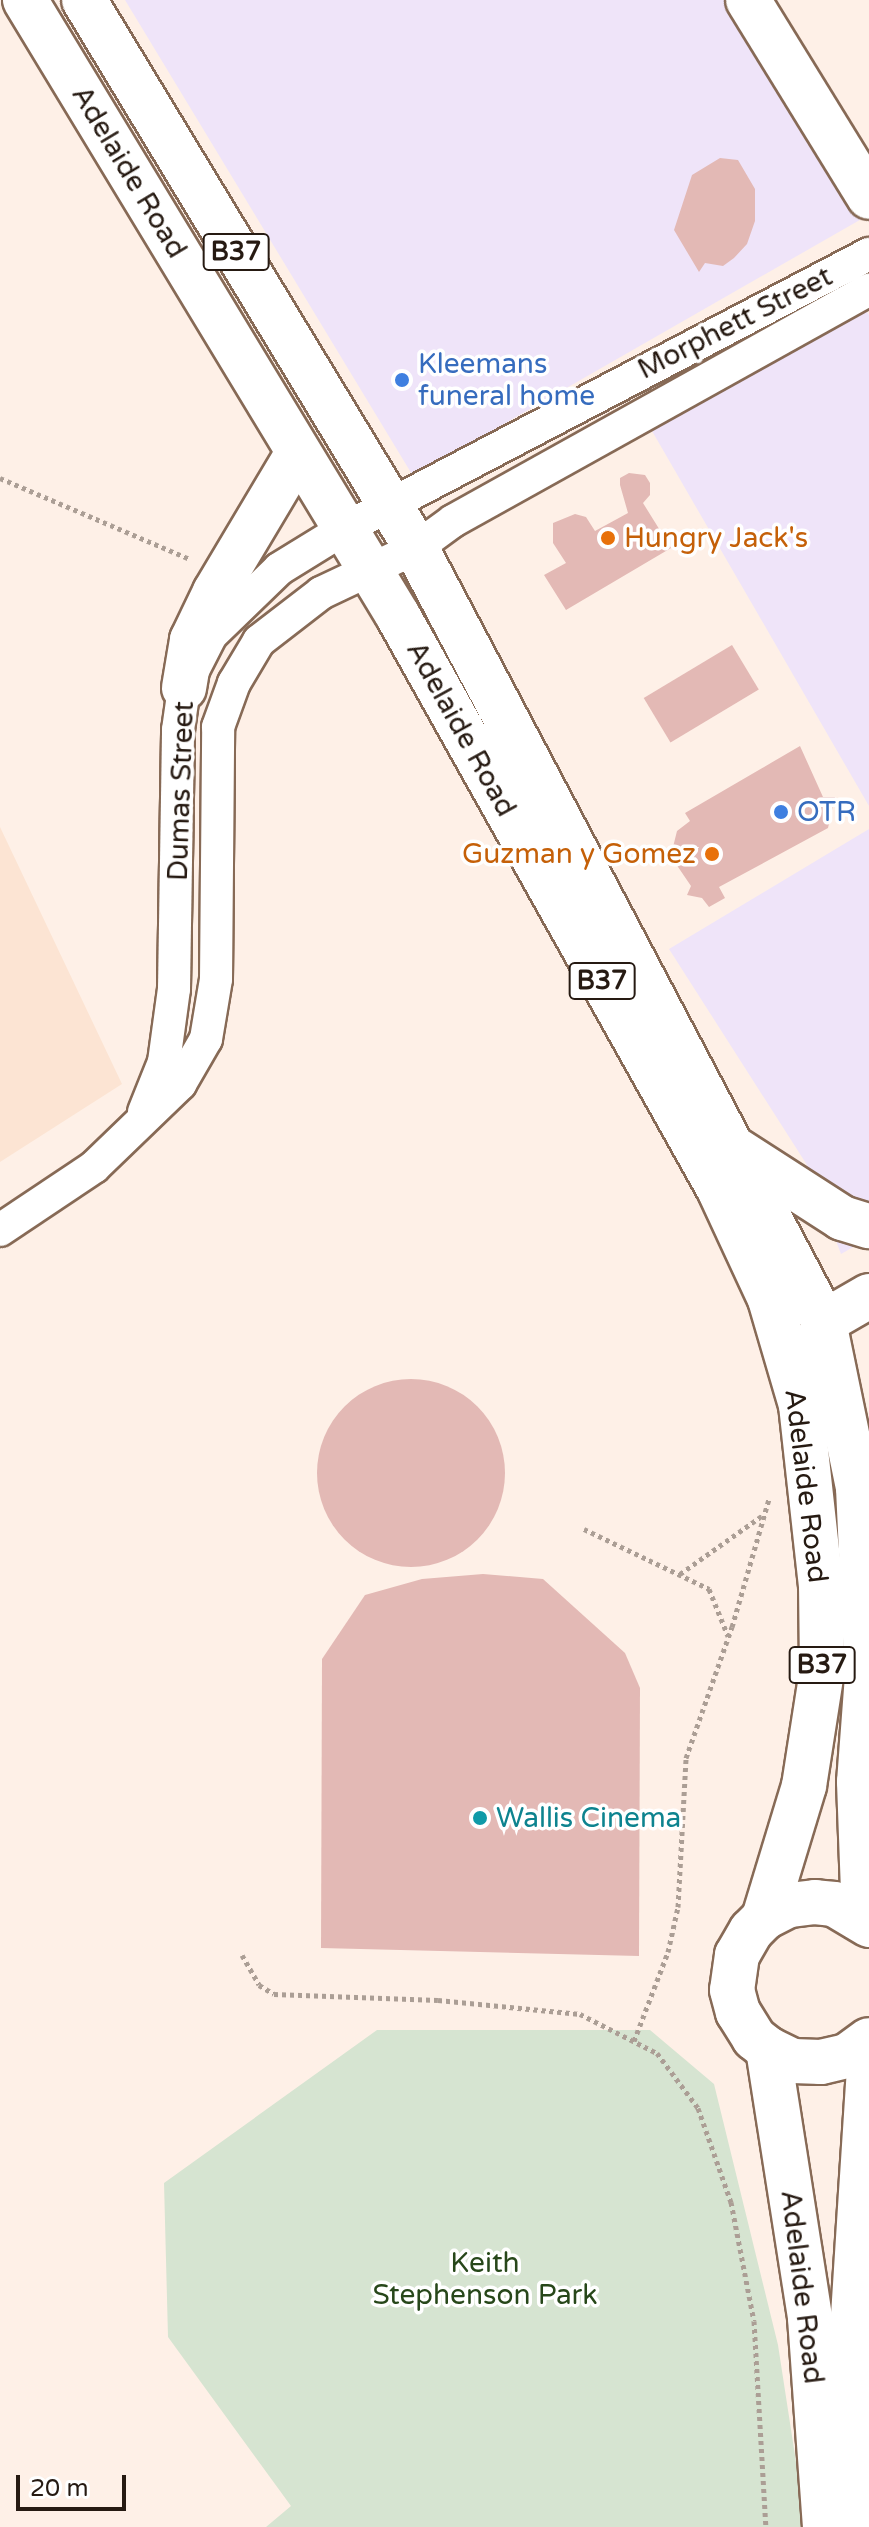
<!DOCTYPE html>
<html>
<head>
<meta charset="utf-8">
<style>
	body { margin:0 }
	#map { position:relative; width:869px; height:2527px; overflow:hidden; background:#fef0e7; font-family:"Varela Round",sans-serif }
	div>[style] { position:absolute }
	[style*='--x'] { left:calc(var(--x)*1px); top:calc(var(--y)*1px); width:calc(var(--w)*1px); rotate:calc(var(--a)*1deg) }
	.commercial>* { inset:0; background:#efe4f9 }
	.built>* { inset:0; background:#fce4d3 }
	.green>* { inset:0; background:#d6e4d1 }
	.building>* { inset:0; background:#e3b9b5; transform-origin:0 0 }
	.round { border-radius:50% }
	.path>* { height:5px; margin-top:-2.5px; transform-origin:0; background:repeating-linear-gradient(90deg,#ab9e95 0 4px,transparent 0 8px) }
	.roads { filter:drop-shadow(2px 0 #876a56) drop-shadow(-2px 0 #876a56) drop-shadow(0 2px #876a56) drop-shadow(0 -2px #876a56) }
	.street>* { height:32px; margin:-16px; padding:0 16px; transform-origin:16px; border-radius:16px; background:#fff }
	.secondary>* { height:44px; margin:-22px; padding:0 22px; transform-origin:22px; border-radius:22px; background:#fff }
	.primary>* { height:44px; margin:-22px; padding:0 22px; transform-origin:22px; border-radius:22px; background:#fff }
	.dots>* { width:22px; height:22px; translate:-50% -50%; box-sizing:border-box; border:4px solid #fff; border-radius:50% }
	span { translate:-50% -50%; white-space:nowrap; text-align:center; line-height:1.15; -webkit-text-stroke:7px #fff; paint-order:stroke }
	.shield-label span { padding:2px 6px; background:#fff; border:2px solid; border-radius:6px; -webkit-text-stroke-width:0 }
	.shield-label { font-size:26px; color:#261a12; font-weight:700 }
	.street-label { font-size:28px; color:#261a12 }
	.shop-label { font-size:28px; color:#366cbe }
	.left { translate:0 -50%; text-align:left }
	.food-label { font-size:28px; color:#c56008 }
	.right { translate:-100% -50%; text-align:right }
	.culture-label { font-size:28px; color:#0d838f }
	.park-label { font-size:28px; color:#27471a }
	.scale { position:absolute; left:16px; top:2475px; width:110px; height:36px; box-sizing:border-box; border:4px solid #261a12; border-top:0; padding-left:10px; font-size:24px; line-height:28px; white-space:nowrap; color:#261a12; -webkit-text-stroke:6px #fff; paint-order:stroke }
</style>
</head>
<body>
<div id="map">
	<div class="commercial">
		<div style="clip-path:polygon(125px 0,750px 0,865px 217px,413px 476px)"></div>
		<div style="clip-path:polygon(863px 305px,869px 315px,869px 806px,652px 431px)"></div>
		<div style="clip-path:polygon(869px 829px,869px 1238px,841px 1254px,807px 1165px,669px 949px)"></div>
	</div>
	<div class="built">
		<div style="clip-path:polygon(0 827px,122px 1084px,0 1162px)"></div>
	</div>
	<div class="green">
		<div style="clip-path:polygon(377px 2030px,650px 2030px,714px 2084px,778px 2345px,806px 2527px,266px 2527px,291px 2506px,168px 2337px,164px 2183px)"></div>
	</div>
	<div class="building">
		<div style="clip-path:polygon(720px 158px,738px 160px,755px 189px,755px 221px,747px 244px,734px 258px,723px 266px,705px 263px,699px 272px,674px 230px,692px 175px)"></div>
		<div style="clip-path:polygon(629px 473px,645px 475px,650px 483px,650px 495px,643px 503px,671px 548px,566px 610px,544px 575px,566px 563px,553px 543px,553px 523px,575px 514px,586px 517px,595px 531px,628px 513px,620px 485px,620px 478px)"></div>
		<div style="left:732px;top:645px;width:52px;height:103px;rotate:59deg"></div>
		<div style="clip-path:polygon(800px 746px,823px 797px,835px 797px,828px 828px,719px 887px,725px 898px,709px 907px,702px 898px,687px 895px,691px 886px,676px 864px,669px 863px,677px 831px,690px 821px,685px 813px)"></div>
		<div class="round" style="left:317px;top:1379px;width:188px;height:188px"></div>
		<div style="clip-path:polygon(483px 1574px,543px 1579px,625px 1653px,640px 1688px,639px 1956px,321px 1948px,322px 1659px,365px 1595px,422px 1579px)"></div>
	</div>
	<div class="path">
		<div style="--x:0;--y:478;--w:207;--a:23.1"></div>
		<div style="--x:584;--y:1529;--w:139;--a:25.6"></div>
		<div style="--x:709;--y:1589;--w:51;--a:68"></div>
		<div style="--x:680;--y:1574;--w:102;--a:-35.4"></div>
		<div style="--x:242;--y:1955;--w:34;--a:60"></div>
		<div style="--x:259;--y:1985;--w:17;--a:31"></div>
		<div style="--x:274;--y:1994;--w:164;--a:2.1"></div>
		<div style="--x:438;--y:2000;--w:143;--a:5.6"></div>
		<div style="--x:580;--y:2014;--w:86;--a:26.9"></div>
		<div style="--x:657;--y:2053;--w:69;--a:53.3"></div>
		<div style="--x:698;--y:2108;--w:100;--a:70.7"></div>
		<div style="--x:731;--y:2202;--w:121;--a:79.1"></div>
		<div style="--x:754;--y:2321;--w:206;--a:86.7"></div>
		<div style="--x:634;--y:2041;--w:95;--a:-69.1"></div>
		<div style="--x:668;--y:1952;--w:46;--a:-77.5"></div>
		<div style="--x:678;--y:1907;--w:149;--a:-86.9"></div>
		<div style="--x:686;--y:1758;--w:139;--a:-70.7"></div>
		<div style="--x:732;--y:1627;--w:133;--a:-73.9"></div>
	</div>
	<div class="roads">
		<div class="street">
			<div style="--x:144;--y:1112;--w:54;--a:-68.2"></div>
			<div style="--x:164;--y:1062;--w:74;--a:-82.2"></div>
			<div style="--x:174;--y:989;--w:259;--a:-89.1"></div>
			<div style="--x:178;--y:730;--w:42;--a:-81.9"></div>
			<div style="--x:184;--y:688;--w:59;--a:-63"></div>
			<div style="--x:211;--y:635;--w:95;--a:-44.1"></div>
			<div style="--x:279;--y:569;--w:76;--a:-31.6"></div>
			<div style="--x:344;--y:529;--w:593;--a:-27.65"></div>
			<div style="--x:0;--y:1230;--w:113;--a:-33.8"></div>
			<div style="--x:94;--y:1167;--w:120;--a:-44"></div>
			<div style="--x:180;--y:1084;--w:52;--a:-60"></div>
			<div style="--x:206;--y:1039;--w:61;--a:-80.5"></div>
			<div style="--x:216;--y:979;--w:252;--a:-89.5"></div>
			<div style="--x:218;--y:727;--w:47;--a:-70"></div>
			<div style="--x:234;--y:683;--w:49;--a:-59.2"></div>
			<div style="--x:259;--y:641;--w:78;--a:-37.7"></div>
			<div style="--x:321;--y:593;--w:105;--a:-25.3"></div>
			<div style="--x:416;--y:548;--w:46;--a:-36.1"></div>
			<div style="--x:453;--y:521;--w:476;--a:-29.1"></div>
		</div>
		<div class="secondary">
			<div style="--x:748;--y:0;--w:231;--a:58.4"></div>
			<div style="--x:735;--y:1149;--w:127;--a:32.8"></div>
			<div style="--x:842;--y:1218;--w:28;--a:17"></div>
			<div style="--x:814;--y:1357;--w:36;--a:-74"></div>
			<div style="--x:824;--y:1322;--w:52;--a:-30"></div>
		</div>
		<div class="primary">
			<div style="--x:25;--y:0;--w:720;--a:58.8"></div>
			<div style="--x:398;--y:616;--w:657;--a:60.74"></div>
			<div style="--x:719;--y:1189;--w:121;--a:65.1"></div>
			<div style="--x:770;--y:1299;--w:110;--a:73.7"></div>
			<div style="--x:801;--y:1405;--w:181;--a:83.7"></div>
			<div style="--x:821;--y:1585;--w:86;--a:89.3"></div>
			<div style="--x:822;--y:1671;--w:116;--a:98.9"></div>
			<div style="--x:804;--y:1786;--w:138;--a:106.9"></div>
			<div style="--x:84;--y:0;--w:641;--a:58.79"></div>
			<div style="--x:416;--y:548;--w:875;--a:62.2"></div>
			<div style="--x:824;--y:1322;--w:169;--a:78.4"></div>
			<div style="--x:858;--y:1488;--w:188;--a:87.3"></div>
			<div style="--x:867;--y:1676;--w:106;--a:94.3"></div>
			<div style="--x:859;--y:1782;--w:137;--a:87.9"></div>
			<div style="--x:184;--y:688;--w:49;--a:-80.5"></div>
			<div style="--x:192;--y:640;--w:53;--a:-64.4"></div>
			<div style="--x:215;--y:592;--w:162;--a:-59.2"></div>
			<div style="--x:869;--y:1925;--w:41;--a:-149"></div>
			<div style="--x:834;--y:1904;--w:19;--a:-174"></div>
			<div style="--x:815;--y:1902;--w:26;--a:173"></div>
			<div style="--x:789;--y:1905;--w:28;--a:153"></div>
			<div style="--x:764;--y:1918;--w:18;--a:135"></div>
			<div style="--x:751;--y:1931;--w:28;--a:120"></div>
			<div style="--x:737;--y:1955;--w:35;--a:98"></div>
			<div style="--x:732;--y:1990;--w:23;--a:75"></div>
			<div style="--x:738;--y:2012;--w:31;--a:58"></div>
			<div style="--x:754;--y:2038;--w:18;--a:38"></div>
			<div style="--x:768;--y:2049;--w:28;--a:26"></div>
			<div style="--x:793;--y:2061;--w:28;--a:2"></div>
			<div style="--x:821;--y:2062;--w:27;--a:-13"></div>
			<div style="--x:847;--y:2056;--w:27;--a:-36"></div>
			<div style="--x:768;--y:2049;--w:272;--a:81.1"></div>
			<div style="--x:810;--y:2318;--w:210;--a:85.9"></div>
			<div style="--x:863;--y:2527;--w:211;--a:-92.7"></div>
			<div style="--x:853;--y:2316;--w:248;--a:-86.3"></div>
		</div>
	</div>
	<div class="dots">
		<div style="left:402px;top:380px;background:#3f7fe0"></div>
		<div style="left:608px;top:538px;background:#e8710a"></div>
		<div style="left:781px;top:812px;background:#3f7fe0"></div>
		<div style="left:712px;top:854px;background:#e8710a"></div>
		<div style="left:480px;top:1818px;background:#0f9aa8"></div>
	</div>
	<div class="shield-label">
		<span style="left:236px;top:252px">B37</span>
		<span style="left:602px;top:981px">B37</span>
		<span style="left:822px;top:1665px">B37</span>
	</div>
	<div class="street-label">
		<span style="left:129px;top:172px;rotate:59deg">Adelaide Road</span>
		<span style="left:735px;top:323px;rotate:-27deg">Morphett Street</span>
		<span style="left:461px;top:729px;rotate:61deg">Adelaide Road</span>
		<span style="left:181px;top:791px;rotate:-88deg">Dumas Street</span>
		<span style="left:806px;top:1486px;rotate:83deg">Adelaide Road</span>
		<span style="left:802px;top:2287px;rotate:83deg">Adelaide Road</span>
	</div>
	<div class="shop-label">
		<span class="left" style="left:418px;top:380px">Kleemans<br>funeral home</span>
		<span class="left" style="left:797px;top:812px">OTR</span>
	</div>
	<div class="food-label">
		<span class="left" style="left:624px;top:538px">Hungry Jack's</span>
		<span class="right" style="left:696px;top:854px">Guzman y Gomez</span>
	</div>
	<div class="culture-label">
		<span class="left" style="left:496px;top:1818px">Wallis Cinema</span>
	</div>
	<div class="park-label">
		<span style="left:485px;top:2279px">Keith<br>Stephenson Park</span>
	</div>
	<div class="scale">20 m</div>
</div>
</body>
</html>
